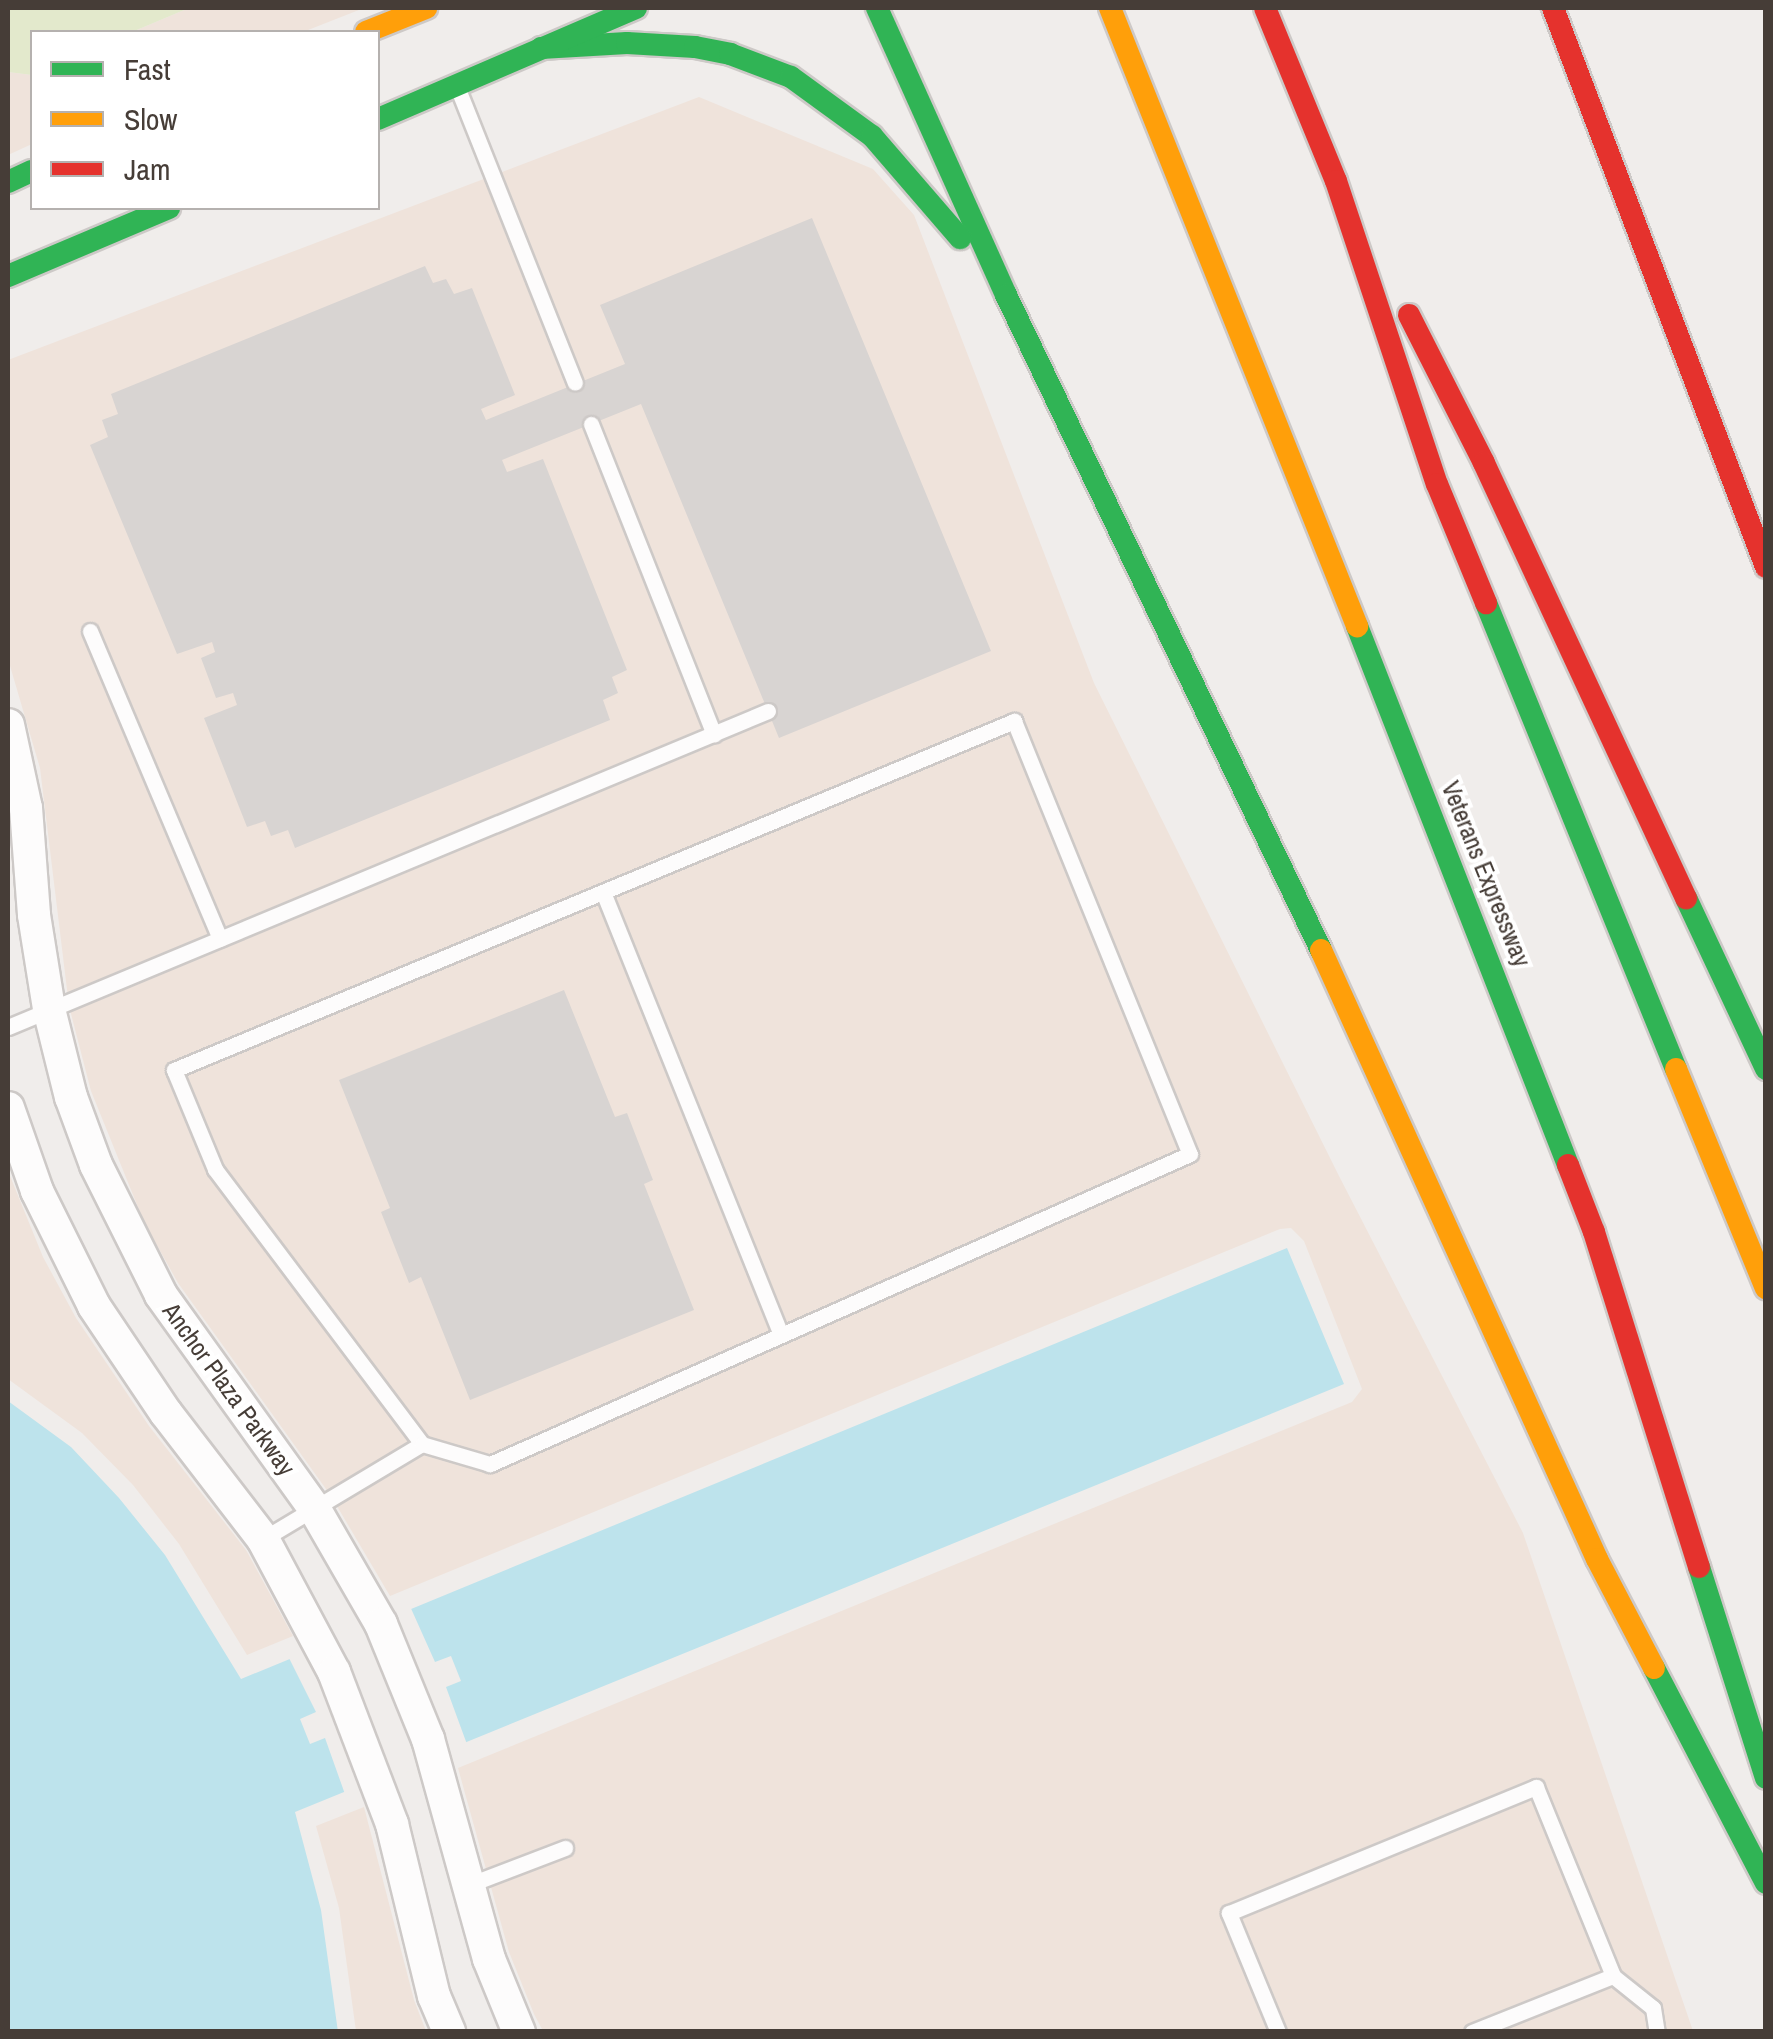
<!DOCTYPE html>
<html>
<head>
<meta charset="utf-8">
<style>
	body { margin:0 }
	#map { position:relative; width:1773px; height:2039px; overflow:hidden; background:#f0edeb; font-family:"Archivo Narrow",sans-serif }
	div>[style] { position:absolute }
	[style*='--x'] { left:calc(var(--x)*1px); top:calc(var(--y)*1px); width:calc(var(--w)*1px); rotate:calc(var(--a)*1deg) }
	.commercial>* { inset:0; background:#efe3db }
	.green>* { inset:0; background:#e3e9cc }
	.water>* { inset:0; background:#bde3ec }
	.pier>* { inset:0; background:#f0edeb }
	.building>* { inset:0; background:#d8d4d2 }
	.roads { filter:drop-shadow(2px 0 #cdc9c7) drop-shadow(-2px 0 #cdc9c7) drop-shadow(0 2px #cdc9c7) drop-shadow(0 -2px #cdc9c7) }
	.lane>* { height:15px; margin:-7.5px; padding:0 7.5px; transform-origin:7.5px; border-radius:7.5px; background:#fdfcfc }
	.street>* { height:32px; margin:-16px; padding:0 16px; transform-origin:16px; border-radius:16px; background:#fdfcfc }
	.fast>* { height:22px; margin:-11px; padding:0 11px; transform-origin:11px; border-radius:11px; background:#30b455 }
	.slow>* { height:22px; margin:-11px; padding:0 11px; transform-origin:11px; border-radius:11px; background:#ff9f0a }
	.jam>* { height:22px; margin:-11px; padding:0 11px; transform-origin:11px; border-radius:11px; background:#e5322d }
	span { translate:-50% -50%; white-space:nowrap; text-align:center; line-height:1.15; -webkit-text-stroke:8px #fff; paint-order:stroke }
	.street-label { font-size:25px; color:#463d37 }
	.frame { position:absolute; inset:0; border:10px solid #463d37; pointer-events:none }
	.legend { position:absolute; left:30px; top:30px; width:350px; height:180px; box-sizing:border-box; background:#fff; border:2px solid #b5b1af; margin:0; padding:12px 18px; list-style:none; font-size:30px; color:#463d37 }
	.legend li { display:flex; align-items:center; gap:20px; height:50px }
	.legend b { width:50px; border:2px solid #b5b1af }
</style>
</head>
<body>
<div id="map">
	<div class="commercial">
		<div style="clip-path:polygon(189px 8px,364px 8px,303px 32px,132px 32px)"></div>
		<div style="clip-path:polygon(8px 72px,32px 75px,32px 144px,8px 155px)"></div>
		<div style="clip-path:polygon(699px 97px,873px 169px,914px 215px,1094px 683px,1339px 1176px,1523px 1533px,1693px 2031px,543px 2031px,534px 2014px,509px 1952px,458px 1768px,1352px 1402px,1362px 1389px,1304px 1241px,1291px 1228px,1280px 1229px,390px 1596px,331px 1496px,178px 1283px,144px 1222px,91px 1091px,69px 1006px,40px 768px,8px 659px,8px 360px)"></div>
		<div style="clip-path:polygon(8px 1171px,43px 1257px,76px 1318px,149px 1426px,246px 1550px,293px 1636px,247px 1655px,179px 1544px,133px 1485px,82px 1433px,8px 1379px)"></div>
		<div style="clip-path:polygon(364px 1807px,414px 2000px,426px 2031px,356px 2031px,339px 1908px,316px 1826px)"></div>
	</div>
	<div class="green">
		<div style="clip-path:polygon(8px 8px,189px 8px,132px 32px,32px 32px,32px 75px,8px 72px)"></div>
	</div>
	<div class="water">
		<div style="clip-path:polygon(1287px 1248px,1344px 1384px,295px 1812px,321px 1910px,338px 2032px,8px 2031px,8px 1401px,71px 1447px,119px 1498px,165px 1555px,241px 1679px)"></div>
	</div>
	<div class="pier">
		<div style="clip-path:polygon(409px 1604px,435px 1662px,451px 1656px,461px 1681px,446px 1687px,468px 1747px,346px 1797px,325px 1738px,310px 1744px,300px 1719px,316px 1712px,287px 1654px)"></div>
	</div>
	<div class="building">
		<div style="clip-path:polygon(812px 218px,991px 651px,779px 738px,641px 404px,502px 460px,507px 472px,543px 459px,627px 670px,612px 677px,618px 693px,603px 700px,610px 720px,295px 848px,288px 830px,271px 836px,265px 821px,247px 827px,204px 718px,237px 705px,233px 693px,216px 698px,201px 658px,215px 652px,212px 642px,177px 654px,90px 445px,108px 437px,102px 420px,118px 414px,111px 394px,425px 266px,433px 283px,446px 279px,454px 294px,472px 288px,515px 395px,481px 409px,486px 420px,625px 364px,600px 305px)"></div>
		<div style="clip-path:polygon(564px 990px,615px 1117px,627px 1113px,653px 1180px,644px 1184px,694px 1310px,470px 1400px,421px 1277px,409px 1283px,381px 1212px,390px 1208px,339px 1080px)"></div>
	</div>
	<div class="roads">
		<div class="lane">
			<div style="--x:458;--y:89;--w:316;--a:68.3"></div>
			<div style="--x:591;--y:424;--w:334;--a:68.4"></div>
			<div style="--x:90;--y:631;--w:334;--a:67.1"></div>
			<div style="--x:603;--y:892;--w:476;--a:68.1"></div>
			<div style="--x:8;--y:1027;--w:823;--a:-22.58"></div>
			<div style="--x:263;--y:1539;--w:185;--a:-30.9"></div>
			<div style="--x:422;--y:1444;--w:344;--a:-127"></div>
			<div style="--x:215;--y:1169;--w:107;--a:-112.5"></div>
			<div style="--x:174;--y:1070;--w:910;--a:-22.56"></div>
			<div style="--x:1014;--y:721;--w:467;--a:67.9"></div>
			<div style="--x:1190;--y:1154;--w:766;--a:156.11"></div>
			<div style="--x:490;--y:1464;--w:71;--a:-163.6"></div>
			<div style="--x:468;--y:1885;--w:104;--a:-20.9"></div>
			<div style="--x:1278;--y:2032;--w:129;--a:-112.4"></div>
			<div style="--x:1229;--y:1913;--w:332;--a:-22.3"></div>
			<div style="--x:1536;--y:1787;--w:204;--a:67.8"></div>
			<div style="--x:1613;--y:1976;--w:51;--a:38.7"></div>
			<div style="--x:1653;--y:2008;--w:24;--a:81"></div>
			<div style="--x:1472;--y:2032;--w:152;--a:-21.7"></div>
		</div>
		<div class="street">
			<div style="--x:8;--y:725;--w:85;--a:77.8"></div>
			<div style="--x:26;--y:808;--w:107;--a:85.7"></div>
			<div style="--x:34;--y:915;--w:95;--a:80.9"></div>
			<div style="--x:49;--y:1009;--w:91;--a:76"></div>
			<div style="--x:71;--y:1097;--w:72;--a:69.8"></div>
			<div style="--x:96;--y:1165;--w:145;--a:63.4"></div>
			<div style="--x:161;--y:1295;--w:262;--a:54.3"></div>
			<div style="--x:314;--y:1508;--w:134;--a:60"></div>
			<div style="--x:381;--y:1624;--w:124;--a:67.8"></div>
			<div style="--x:428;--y:1739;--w:228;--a:74.5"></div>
			<div style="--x:489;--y:1959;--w:79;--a:67.7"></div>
			<div style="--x:8;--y:1108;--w:88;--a:70.7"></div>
			<div style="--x:37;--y:1191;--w:128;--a:63.6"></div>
			<div style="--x:94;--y:1306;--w:129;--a:56.1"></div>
			<div style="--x:166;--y:1413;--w:159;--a:52.4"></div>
			<div style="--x:263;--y:1539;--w:151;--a:61.9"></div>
			<div style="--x:334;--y:1672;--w:163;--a:69.1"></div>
			<div style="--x:392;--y:1824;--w:177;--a:76.3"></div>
			<div style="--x:434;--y:1996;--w:39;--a:67"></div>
		</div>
		<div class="fast">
			<div style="--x:877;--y:8;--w:315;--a:65.8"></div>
			<div style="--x:1006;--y:295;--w:727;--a:64.32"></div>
			<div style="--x:541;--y:48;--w:86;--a:-3.3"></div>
			<div style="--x:627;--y:43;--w:68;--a:3.4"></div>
			<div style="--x:695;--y:47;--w:36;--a:11"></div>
			<div style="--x:730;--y:54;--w:65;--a:20.7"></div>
			<div style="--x:791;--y:77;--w:100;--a:36.1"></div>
			<div style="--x:872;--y:136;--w:135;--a:49.2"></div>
			<div style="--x:378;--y:119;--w:281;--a:-23.3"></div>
			<div style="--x:8;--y:182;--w:26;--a:-25"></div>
			<div style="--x:8;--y:276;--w:175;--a:-22.9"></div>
			<div style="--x:1486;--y:603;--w:503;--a:67.82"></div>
			<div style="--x:1357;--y:626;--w:579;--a:68.62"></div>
			<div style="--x:1686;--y:898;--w:189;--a:64.9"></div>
			<div style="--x:1699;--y:1567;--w:221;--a:72.4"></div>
			<div style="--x:1654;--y:1668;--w:242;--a:62.5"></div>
		</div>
		<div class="slow">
			<div style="--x:1110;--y:8;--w:666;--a:68.21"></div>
			<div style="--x:366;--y:32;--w:65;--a:-21.8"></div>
			<div style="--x:1321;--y:950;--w:669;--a:65.62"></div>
			<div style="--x:1597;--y:1559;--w:123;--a:62.4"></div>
			<div style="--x:1676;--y:1069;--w:237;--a:67.7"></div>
		</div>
		<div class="jam">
			<div style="--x:1265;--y:8;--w:187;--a:67.7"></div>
			<div style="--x:1336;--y:181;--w:319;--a:71.6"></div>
			<div style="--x:1437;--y:484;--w:129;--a:67.6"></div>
			<div style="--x:1553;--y:8;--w:598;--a:69.14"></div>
			<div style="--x:1409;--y:315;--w:166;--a:63.1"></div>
			<div style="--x:1484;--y:463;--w:480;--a:65.1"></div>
			<div style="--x:1568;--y:1165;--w:72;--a:68.8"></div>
			<div style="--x:1594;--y:1232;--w:351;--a:72.6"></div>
		</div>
	</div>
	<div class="street-label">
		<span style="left:1486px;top:874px;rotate:68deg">Veterans Expressway</span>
		<span style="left:229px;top:1389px;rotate:54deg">Anchor Plaza Parkway</span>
	</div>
	<div class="frame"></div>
	<ul class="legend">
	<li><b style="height:12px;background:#30b455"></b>Fast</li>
	<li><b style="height:12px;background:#ff9f0a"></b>Slow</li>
	<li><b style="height:12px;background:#e5322d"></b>Jam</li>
	</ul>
</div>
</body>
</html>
